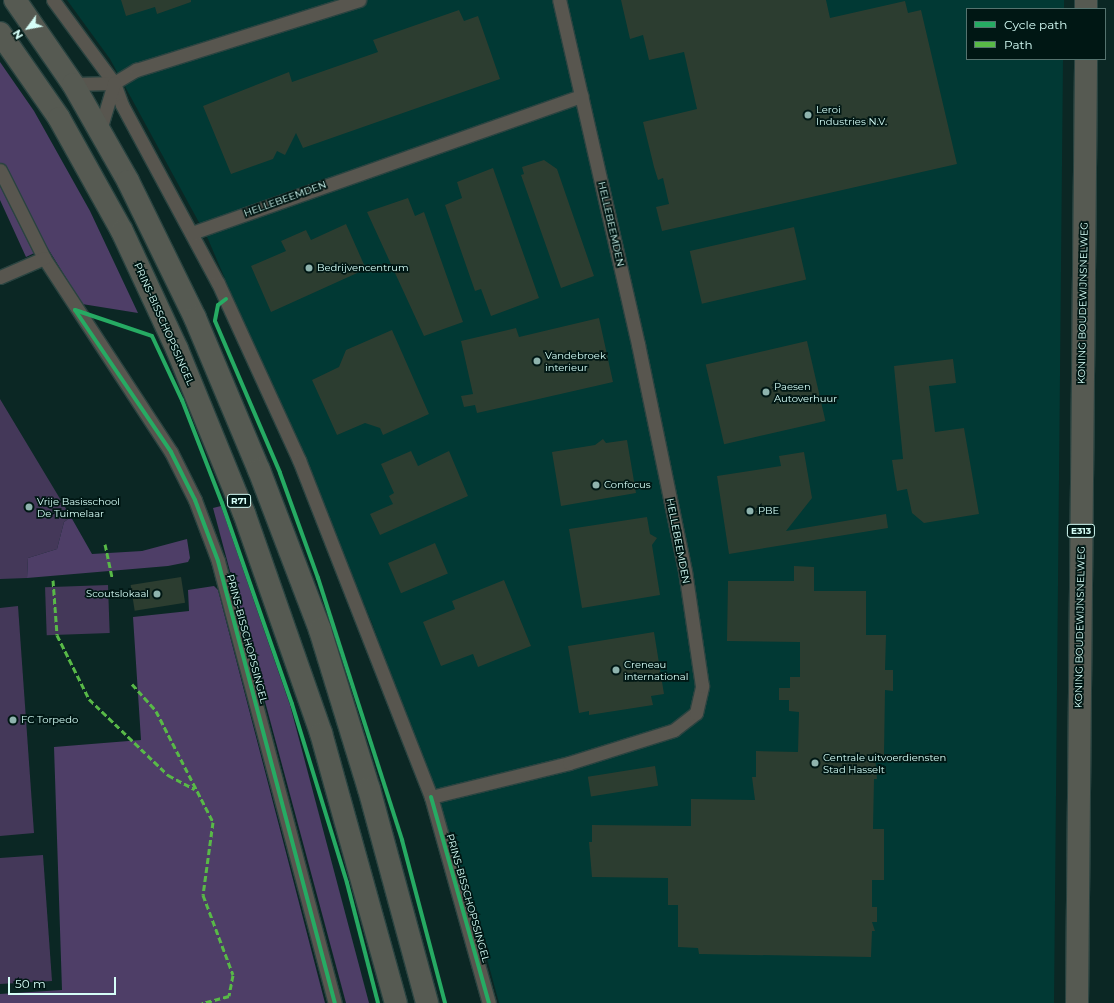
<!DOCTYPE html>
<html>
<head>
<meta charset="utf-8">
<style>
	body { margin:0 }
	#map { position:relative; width:1114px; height:1003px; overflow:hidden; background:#0b2724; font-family:Montserrat,sans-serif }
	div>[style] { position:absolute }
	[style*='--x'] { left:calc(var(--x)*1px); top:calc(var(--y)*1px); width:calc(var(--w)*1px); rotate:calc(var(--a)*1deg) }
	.built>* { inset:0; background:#013934 }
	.green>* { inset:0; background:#443859; transform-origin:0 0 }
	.forest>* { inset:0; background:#4e3e67 }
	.building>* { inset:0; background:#2c3d30; transform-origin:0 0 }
	.roads { filter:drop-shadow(1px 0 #2a4340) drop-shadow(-1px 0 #2a4340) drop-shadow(0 1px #2a4340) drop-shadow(0 -1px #2a4340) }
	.street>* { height:13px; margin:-6.5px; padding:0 6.5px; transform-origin:6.5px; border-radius:6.5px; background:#58564f }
	.highway>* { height:22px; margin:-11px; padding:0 11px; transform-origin:11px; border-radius:11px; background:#565a52 }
	.quiet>* { height:3px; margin-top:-1.5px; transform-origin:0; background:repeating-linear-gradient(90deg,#58b947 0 6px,transparent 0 9px) }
	.cycleway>* { height:4px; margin:-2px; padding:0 2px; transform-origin:2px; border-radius:2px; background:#26ab63 }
	.dots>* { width:11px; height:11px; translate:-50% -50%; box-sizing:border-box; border:2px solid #001714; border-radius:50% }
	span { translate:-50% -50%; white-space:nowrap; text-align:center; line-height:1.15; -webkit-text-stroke:3.5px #001714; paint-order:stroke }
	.shield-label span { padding:1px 3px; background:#001714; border:1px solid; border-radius:3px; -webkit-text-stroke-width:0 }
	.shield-label { font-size:9px; color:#d5fef7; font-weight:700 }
	.poi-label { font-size:10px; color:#d5fef7 }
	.left { translate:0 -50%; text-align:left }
	.right { translate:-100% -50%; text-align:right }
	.street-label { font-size:10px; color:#d5fef7 }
	.legend { position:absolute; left:966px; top:8px; width:140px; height:52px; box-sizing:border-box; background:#001714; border:1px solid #55736f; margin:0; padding:5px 7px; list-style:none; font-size:12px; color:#d5fef7 }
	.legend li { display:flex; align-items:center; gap:8px; height:20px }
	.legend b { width:20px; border:1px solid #55736f }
	.north { position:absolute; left:8px; top:8px; width:40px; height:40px; -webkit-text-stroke:3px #001714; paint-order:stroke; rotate:238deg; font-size:11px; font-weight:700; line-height:16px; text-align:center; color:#d5fef7 }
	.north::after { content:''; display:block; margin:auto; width:14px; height:18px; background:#d5fef7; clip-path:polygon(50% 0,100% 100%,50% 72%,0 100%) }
	.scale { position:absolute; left:8px; top:977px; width:108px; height:18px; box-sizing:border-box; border:2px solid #d5fef7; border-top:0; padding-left:5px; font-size:12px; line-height:14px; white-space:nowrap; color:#d5fef7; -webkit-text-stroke:3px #001714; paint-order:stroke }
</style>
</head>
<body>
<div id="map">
	<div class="built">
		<div style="clip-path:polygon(67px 0,1064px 0,1064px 9px,967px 9px,967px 59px,1063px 59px,1054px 1003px,499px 1003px,482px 940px,372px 623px,208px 239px,110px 59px)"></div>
	</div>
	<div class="green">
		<div style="clip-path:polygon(0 399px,71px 517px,64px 522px,57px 549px,28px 558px,27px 578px,0 579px)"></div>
		<div style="left:108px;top:585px;width:48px;height:63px;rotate:88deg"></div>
		<div style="clip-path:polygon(18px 606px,34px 833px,0 836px,0 608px)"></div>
		<div style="clip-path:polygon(43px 855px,52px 981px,0 984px,0 858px)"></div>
	</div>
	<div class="forest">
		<div style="clip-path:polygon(0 62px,34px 111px,90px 211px,138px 313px,82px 304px,47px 247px,26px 257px,0 200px)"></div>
		<div style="clip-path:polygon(221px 506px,290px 705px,369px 1003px,346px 1003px,213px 508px)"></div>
		<div style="clip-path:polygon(71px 517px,92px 554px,142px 551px,187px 539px,190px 558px,188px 562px,168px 566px,27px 578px,28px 558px,57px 549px,64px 522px)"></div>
		<div style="clip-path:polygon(214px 586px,218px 590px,325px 1003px,0 1003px,0 994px,62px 990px,54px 747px,141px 740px,133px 617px,189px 611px,188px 590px)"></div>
	</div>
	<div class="building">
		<div style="clip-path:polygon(121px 0,191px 0,191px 2px,157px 14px,155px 7px,126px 16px)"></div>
		<div style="clip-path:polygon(621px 0,826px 0,830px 18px,905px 1px,908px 13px,921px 10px,957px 164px,662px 231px,656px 207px,669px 204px,663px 178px,658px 180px,654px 167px,643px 122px,697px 109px,684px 52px,649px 60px,643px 35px,630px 39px)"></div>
		<div style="clip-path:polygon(459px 10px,464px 21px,478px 16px,500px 79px,303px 148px,296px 133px,285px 155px,277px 151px,273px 159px,231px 174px,203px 106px,289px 72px,292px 82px,378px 52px,373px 40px)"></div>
		<div style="clip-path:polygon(544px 160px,557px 169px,594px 276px,561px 288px,521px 175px,524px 174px,522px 167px)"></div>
		<div style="clip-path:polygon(493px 168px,539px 298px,491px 316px,481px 289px,475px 291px,445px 205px,462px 198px,457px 182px)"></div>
		<div style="clip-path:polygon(408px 198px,415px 216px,424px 212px,463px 322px,424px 336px,367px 212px)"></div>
		<div style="clip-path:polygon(346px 224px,366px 269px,271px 312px,251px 266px,286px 251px,281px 241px,306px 230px,311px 240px)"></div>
		<div style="left:794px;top:227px;width:54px;height:107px;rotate:77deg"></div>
		<div style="clip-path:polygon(599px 318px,613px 382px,477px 413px,475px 405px,464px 407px,461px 396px,473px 394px,461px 341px,516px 328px,519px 337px)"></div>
		<div style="clip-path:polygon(392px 330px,429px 414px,383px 435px,380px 428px,365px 423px,337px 435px,312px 380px,339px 367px,346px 350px)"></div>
		<div style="left:807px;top:341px;width:82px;height:104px;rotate:77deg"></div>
		<div style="clip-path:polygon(953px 359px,956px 383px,929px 386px,935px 432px,964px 428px,979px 514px,924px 523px,912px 513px,907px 489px,897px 491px,894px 473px,892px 460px,903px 459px,894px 366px)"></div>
		<div style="clip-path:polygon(603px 439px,606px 443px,627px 440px,636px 493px,561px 506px,552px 452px,595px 445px)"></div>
		<div style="clip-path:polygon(411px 451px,418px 466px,449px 451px,468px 496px,380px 535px,370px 514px,393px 504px,389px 496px,394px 493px,381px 464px)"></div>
		<div style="clip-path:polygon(804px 452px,812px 498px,786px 531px,886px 514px,888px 528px,729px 554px,717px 476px,781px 466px,779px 456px)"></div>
		<div style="clip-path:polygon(647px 517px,650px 534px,657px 538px,652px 545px,660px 595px,582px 608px,569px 529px)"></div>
		<div style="left:435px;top:543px;width:33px;height:51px;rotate:67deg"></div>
		<div style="clip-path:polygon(794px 566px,814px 567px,814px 591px,866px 591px,866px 635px,886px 635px,885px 670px,893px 670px,893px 691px,885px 690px,884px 755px,875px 755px,877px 779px,874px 779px,873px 829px,884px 829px,884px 880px,872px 880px,872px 907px,877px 907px,877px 922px,872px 922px,875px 931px,872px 931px,871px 957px,699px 954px,698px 948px,678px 947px,678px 905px,668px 905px,668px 878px,592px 877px,589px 842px,592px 842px,592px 825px,691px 826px,691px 799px,755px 800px,752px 777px,756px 777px,756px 751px,798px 752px,799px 712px,789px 711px,789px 700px,779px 700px,779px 688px,790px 688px,790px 677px,800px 677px,800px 642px,727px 641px,728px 581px,794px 581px)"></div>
		<div style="left:181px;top:577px;width:26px;height:51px;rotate:81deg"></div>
		<div style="clip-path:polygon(504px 580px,531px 646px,478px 667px,473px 654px,441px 666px,423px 622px,455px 609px,452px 601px)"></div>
		<div style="clip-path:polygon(654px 632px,664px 694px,651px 696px,653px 705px,589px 715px,589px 711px,579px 713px,568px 646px)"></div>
		<div style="left:655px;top:766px;width:20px;height:68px;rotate:81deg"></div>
	</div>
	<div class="roads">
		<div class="street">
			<div style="--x:53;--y:0;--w:103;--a:53.7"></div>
			<div style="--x:114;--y:83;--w:23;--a:70"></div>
			<div style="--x:122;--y:105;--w:202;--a:61.7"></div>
			<div style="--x:218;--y:283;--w:195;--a:65.4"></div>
			<div style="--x:299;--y:460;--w:362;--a:68.6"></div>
			<div style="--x:431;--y:797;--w:214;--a:74.3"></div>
			<div style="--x:73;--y:84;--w:41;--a:-1.4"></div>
			<div style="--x:114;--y:83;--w:26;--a:-31"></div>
			<div style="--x:136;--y:70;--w:234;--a:-17.4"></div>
			<div style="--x:100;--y:130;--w:49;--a:-73.4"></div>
			<div style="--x:0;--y:170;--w:98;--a:63.4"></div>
			<div style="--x:44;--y:258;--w:232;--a:56.8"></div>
			<div style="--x:171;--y:452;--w:54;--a:63.4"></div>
			<div style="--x:195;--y:500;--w:65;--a:69.3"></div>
			<div style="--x:218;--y:561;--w:457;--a:75.2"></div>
			<div style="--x:192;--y:233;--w:413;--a:-19.4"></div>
			<div style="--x:0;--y:277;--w:48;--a:-23.4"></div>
			<div style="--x:431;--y:797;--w:142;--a:-13.8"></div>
			<div style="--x:569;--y:763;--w:110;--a:-17.4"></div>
			<div style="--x:674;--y:730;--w:28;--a:-38"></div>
			<div style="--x:696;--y:713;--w:28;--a:-77"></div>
			<div style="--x:702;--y:686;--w:116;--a:-98.4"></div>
			<div style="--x:685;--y:571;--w:232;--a:-101.7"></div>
			<div style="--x:638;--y:344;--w:353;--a:-102.9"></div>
		</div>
		<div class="highway">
			<div style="--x:15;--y:0;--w:102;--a:55.4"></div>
			<div style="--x:73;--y:84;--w:112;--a:60.4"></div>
			<div style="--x:128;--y:181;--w:153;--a:63.9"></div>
			<div style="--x:195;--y:318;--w:165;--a:67.2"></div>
			<div style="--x:259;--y:470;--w:171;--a:69.1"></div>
			<div style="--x:320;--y:630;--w:166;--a:72.9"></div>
			<div style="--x:369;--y:789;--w:222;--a:74.8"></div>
			<div style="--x:1086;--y:9;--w:9;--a:-90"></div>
			<div style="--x:0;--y:33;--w:103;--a:55.2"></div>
			<div style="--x:59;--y:118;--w:129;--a:60.9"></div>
			<div style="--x:122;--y:231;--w:130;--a:65"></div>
			<div style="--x:177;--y:349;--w:177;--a:67.8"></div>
			<div style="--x:244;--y:513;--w:233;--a:70.7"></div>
			<div style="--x:321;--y:733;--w:280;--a:74.5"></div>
			<div style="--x:1077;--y:1003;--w:944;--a:-89.45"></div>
		</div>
	</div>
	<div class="quiet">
		<div style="--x:105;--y:544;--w:35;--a:78"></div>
		<div style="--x:53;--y:580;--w:55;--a:85.8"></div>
		<div style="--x:57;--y:635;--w:72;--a:63.4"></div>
		<div style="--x:89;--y:699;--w:110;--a:43.9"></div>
		<div style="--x:168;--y:775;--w:30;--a:28"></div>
		<div style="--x:132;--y:684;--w:36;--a:48"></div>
		<div style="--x:156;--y:711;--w:125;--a:62.8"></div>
		<div style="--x:213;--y:822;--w:74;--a:97.8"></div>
		<div style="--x:203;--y:895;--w:85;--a:69.4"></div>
		<div style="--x:233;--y:975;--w:21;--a:101"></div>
		<div style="--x:229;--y:996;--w:28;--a:165"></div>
	</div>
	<div class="cycleway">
		<div style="--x:226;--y:299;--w:10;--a:143"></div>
		<div style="--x:218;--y:305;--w:16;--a:101"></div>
		<div style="--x:215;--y:321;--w:165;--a:66.8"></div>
		<div style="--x:280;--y:473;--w:112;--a:70.1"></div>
		<div style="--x:318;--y:578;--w:275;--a:72.2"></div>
		<div style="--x:402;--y:840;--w:169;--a:75.2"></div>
		<div style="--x:75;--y:310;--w:81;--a:18.7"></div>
		<div style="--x:152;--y:336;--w:71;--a:64.9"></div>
		<div style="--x:182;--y:400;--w:110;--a:68.8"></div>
		<div style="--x:222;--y:503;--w:213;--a:70.8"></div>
		<div style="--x:292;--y:704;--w:187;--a:72.9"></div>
		<div style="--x:347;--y:883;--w:124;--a:75.5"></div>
		<div style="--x:75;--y:310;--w:171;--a:55.9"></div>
		<div style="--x:171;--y:452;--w:54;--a:63.4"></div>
		<div style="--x:195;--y:500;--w:65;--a:69.3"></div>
		<div style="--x:218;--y:561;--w:457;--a:75.2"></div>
		<div style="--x:431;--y:797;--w:214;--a:74.3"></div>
	</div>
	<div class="dots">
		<div style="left:808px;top:115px;background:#8eb3ad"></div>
		<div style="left:309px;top:268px;background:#8eb3ad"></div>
		<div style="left:537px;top:361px;background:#8eb3ad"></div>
		<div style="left:766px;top:392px;background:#8eb3ad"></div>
		<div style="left:596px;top:485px;background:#8eb3ad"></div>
		<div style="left:29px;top:507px;background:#8eb3ad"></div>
		<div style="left:750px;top:511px;background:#8eb3ad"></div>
		<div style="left:157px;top:594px;background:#8eb3ad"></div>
		<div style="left:616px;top:670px;background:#8eb3ad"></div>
		<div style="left:13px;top:720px;background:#8eb3ad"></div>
		<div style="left:815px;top:763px;background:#8eb3ad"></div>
	</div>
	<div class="shield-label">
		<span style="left:239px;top:501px">R71</span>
		<span style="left:1081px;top:531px">E313</span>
	</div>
	<div class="poi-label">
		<span class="left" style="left:816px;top:115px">Leroi<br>Industries N.V.</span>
		<span class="left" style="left:317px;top:268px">Bedrijvencentrum</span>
		<span class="left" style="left:545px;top:361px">Vandebroek<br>interieur</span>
		<span class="left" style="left:774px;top:392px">Paesen<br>Autoverhuur</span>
		<span class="left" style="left:604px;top:485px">Confocus</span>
		<span class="left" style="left:37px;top:507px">Vrije Basisschool<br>De Tuimelaar</span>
		<span class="left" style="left:758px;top:511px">PBE</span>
		<span class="right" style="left:149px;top:594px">Scoutslokaal</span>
		<span class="left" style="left:624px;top:670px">Creneau<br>international</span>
		<span class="left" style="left:21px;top:720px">FC Torpedo</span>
		<span class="left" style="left:823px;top:763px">Centrale uitvoerdiensten<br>Stad Hasselt</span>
	</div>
	<div class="street-label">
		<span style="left:285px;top:199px;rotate:-20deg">HELLEBEEMDEN</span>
		<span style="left:611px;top:224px;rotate:77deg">HELLEBEEMDEN</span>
		<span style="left:1083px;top:303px;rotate:-89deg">KONING BOUDEWIJNSNELWEG</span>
		<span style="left:164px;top:324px;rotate:66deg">PRINS-BISSCHOPSSINGEL</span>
		<span style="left:678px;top:541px;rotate:79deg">HELLEBEEMDEN</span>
		<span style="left:1080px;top:627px;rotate:-89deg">KONING BOUDEWIJNSNELWEG</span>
		<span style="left:247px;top:639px;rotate:75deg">PRINS-BISSCHOPSSINGEL</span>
		<span style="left:468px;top:898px;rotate:74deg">PRINS-BISSCHOPSSINGEL</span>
	</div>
	<ul class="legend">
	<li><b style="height:5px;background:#26ab63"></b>Cycle path</li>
	<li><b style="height:5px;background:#58b947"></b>Path</li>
	</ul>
	<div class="north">N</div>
	<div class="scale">50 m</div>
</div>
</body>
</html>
